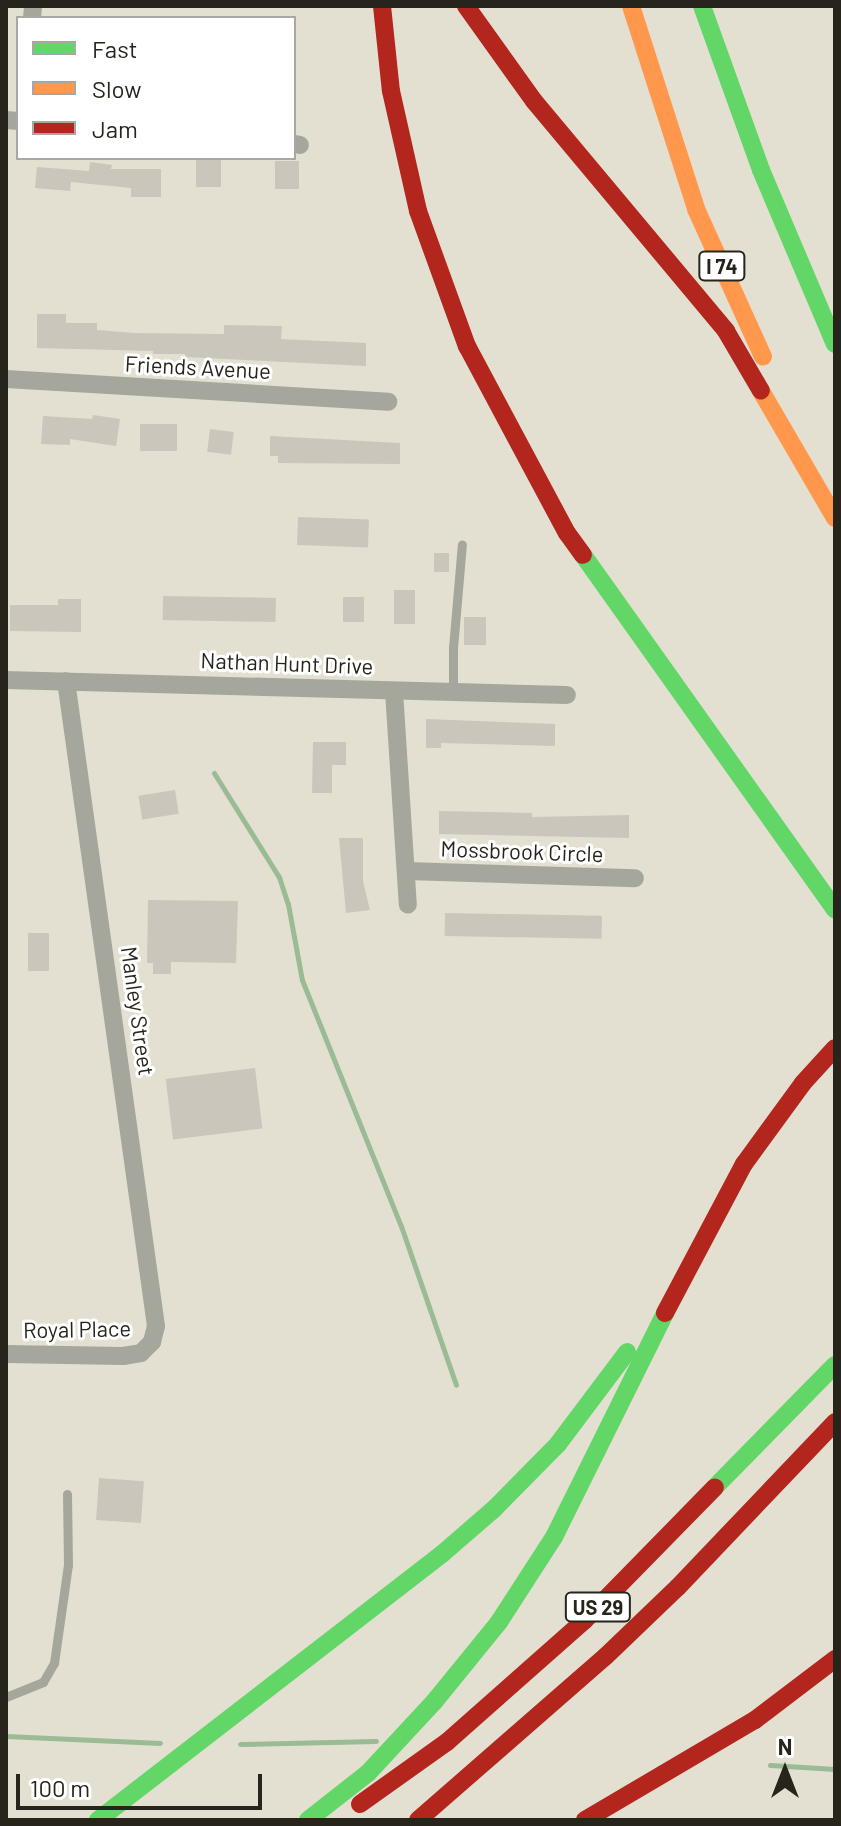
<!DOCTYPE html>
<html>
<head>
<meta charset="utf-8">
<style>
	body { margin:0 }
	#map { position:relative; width:841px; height:1826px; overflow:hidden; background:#e3e0d2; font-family:Barlow,sans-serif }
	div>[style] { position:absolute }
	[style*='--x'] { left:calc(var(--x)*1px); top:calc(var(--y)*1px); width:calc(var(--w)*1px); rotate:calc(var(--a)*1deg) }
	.stream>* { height:5px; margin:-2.5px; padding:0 2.5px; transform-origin:2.5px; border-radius:2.5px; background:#9bbb94 }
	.building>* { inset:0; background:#cac6bb; transform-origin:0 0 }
	.lane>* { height:9px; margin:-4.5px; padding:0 4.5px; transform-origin:4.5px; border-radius:4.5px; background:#a6a79c }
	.street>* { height:18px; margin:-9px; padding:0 9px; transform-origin:9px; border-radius:9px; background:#a6a79c }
	.fast>* { height:18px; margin:-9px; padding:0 9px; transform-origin:9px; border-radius:9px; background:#63d668 }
	.slow>* { height:18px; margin:-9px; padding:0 9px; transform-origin:9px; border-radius:9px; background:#ff974d }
	.jam>* { height:18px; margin:-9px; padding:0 9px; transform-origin:9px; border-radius:9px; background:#b3261e }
	span { translate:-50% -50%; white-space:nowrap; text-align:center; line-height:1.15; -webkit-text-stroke:6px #fff; paint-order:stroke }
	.shield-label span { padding:2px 6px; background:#fff; border:2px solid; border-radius:6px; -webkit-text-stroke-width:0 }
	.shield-label { font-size:20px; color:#26241b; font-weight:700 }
	.street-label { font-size:22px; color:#26241b }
	.frame { position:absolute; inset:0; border:8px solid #26241b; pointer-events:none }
	.legend { position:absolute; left:16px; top:16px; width:280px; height:144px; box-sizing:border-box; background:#fff; border:2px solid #a8a7a4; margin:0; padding:10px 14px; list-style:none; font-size:24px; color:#26241b }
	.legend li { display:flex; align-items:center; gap:16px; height:40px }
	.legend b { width:40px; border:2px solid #a8a7a4 }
	.north { position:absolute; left:745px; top:1730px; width:80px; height:80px; -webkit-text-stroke:6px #fff; paint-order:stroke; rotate:0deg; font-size:22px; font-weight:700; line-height:32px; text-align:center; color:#26241b }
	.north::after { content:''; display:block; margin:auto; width:28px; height:36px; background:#26241b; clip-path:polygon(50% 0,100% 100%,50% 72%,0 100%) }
	.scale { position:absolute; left:16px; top:1774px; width:246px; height:36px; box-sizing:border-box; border:4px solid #26241b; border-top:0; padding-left:10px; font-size:24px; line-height:28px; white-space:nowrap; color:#26241b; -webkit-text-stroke:6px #fff; paint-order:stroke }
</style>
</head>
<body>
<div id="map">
	<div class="stream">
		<div style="--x:214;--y:773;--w:123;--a:58"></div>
		<div style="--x:279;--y:877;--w:28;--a:72"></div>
		<div style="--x:288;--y:904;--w:77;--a:79.6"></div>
		<div style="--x:302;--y:980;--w:265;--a:68.1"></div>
		<div style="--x:401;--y:1226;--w:168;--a:70.9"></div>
		<div style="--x:6;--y:1736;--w:154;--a:2.6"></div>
		<div style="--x:240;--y:1744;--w:136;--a:-1.3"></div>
		<div style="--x:770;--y:1765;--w:65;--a:3.5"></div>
	</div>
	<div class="building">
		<div style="left:196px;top:159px;width:25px;height:28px"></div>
		<div style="left:275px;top:161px;width:24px;height:28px"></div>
		<div style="clip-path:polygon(90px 162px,112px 165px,111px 169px,161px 169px,161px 197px,131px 197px,131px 188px,71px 182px,70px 191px,35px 188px,37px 167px,89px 171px)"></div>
		<div style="clip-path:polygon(37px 314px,66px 314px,66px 323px,97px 323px,97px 330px,135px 333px,224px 334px,224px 325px,282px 326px,281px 339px,366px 343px,366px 366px,185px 357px,185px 354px,153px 354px,153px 351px,37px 348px)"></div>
		<div style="clip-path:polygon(93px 415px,120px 419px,116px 446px,70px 439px,70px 445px,41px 444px,43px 416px,92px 419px)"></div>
		<div style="left:140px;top:424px;width:37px;height:27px"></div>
		<div style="left:210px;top:429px;width:24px;height:23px;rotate:7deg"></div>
		<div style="clip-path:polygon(270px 436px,400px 443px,400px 464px,278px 463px,278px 456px,270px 456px)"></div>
		<div style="left:298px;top:517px;width:71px;height:28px;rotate:2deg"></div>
		<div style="left:434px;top:553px;width:15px;height:19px"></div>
		<div style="left:394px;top:590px;width:21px;height:34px"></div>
		<div style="left:163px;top:596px;width:113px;height:24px;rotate:1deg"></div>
		<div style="left:343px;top:597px;width:21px;height:25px"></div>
		<div style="clip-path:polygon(58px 599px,81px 599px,81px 632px,10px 631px,10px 605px,58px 605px)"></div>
		<div style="left:464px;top:617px;width:22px;height:28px"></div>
		<div style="clip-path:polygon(426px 719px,555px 724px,555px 746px,441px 743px,441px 748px,426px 748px)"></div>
		<div style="clip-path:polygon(313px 742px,346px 742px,346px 765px,332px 765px,332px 793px,312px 793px)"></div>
		<div style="left:175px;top:790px;width:24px;height:37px;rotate:81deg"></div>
		<div style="clip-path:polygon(439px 811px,532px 813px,532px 817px,629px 815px,629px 838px,439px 834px)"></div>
		<div style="clip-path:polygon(339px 838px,363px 838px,363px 881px,370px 910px,346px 913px)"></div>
		<div style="clip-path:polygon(148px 900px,238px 901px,236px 963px,171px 962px,171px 974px,153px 974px,153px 963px,147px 963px)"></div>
		<div style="left:445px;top:913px;width:157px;height:23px;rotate:1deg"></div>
		<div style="left:28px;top:933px;width:21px;height:38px"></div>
		<div style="left:255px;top:1068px;width:61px;height:90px;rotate:83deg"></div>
		<div style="left:99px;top:1478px;width:45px;height:42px;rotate:4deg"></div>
	</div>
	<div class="lane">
		<div style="--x:453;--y:692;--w:44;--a:-90"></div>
		<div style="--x:453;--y:648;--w:104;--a:-85.1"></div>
		<div style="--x:6;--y:1697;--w:40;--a:-22"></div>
		<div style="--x:43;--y:1682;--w:22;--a:-60"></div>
		<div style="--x:54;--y:1663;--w:99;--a:-81.9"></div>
		<div style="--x:68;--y:1565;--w:71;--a:-90.8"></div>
	</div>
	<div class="street">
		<div style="--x:32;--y:18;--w:12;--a:-85"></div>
		<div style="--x:6;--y:120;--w:12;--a:5"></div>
		<div style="--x:294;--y:144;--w:6;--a:9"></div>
		<div style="--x:6;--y:379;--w:383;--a:3.4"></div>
		<div style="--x:6;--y:680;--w:561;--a:1.53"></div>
		<div style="--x:394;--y:691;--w:214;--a:86.3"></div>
		<div style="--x:407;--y:871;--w:228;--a:1.8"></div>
		<div style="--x:6;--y:1354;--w:117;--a:1"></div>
		<div style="--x:123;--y:1356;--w:18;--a:-9"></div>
		<div style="--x:141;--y:1353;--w:16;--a:-45"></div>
		<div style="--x:152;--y:1342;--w:16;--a:-76"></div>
		<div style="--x:156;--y:1326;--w:651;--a:-97.94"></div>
	</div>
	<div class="fast">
		<div style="--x:702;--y:6;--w:174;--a:70.2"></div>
		<div style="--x:761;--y:170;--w:189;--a:67"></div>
		<div style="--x:583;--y:555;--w:435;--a:54.6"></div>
		<div style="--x:715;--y:1487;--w:171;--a:-45.5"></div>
		<div style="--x:98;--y:1820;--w:435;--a:-37.7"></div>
		<div style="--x:442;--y:1554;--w:69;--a:-40.9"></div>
		<div style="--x:494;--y:1509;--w:91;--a:-45.4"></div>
		<div style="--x:558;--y:1444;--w:115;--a:-53.1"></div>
		<div style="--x:308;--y:1820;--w:76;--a:-38.1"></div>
		<div style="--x:368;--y:1773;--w:97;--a:-47.1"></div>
		<div style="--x:434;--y:1702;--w:103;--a:-50.9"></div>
		<div style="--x:499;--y:1622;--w:101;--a:-57.1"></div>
		<div style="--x:554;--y:1537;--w:250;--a:-63.6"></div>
	</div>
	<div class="slow">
		<div style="--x:631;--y:6;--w:213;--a:72.2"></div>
		<div style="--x:696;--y:209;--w:162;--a:65.6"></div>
		<div style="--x:761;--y:391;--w:147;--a:59.8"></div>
	</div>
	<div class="jam">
		<div style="--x:382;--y:6;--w:85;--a:84"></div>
		<div style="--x:391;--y:91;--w:123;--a:77.3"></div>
		<div style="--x:418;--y:211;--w:144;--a:70.1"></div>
		<div style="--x:467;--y:346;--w:212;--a:61.9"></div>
		<div style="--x:567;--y:533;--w:27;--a:54"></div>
		<div style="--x:466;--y:6;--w:117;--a:54.4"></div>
		<div style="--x:534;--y:101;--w:300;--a:50.1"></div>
		<div style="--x:726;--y:331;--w:69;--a:59.7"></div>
		<div style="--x:665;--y:1313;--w:169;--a:-62.1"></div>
		<div style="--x:744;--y:1164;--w:100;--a:-53.9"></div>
		<div style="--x:803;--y:1083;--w:47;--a:-47.6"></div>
		<div style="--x:360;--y:1804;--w:107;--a:-35.5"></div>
		<div style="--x:447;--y:1742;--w:183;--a:-41.5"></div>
		<div style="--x:584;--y:1621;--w:187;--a:-45.6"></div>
		<div style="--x:418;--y:1820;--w:249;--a:-41.1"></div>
		<div style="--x:606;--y:1656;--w:100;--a:-43.8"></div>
		<div style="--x:678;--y:1587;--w:228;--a:-46.4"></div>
		<div style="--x:585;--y:1820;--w:197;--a:-30.5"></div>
		<div style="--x:755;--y:1720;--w:101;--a:-37.3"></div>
	</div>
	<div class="shield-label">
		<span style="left:722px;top:266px">I 74</span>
		<span style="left:598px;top:1607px">US 29</span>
	</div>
	<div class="street-label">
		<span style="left:198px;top:367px;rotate:3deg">Friends Avenue</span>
		<span style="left:287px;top:663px;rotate:2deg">Nathan Hunt Drive</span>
		<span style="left:522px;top:851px;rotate:2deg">Mossbrook Circle</span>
		<span style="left:138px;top:1011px;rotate:82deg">Manley Street</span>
		<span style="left:77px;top:1329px;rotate:-1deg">Royal Place</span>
	</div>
	<div class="frame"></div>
	<ul class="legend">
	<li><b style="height:10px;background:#63d668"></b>Fast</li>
	<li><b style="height:10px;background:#ff974d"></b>Slow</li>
	<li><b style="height:10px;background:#b3261e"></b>Jam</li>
	</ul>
	<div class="north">N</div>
	<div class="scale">100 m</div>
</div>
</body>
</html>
